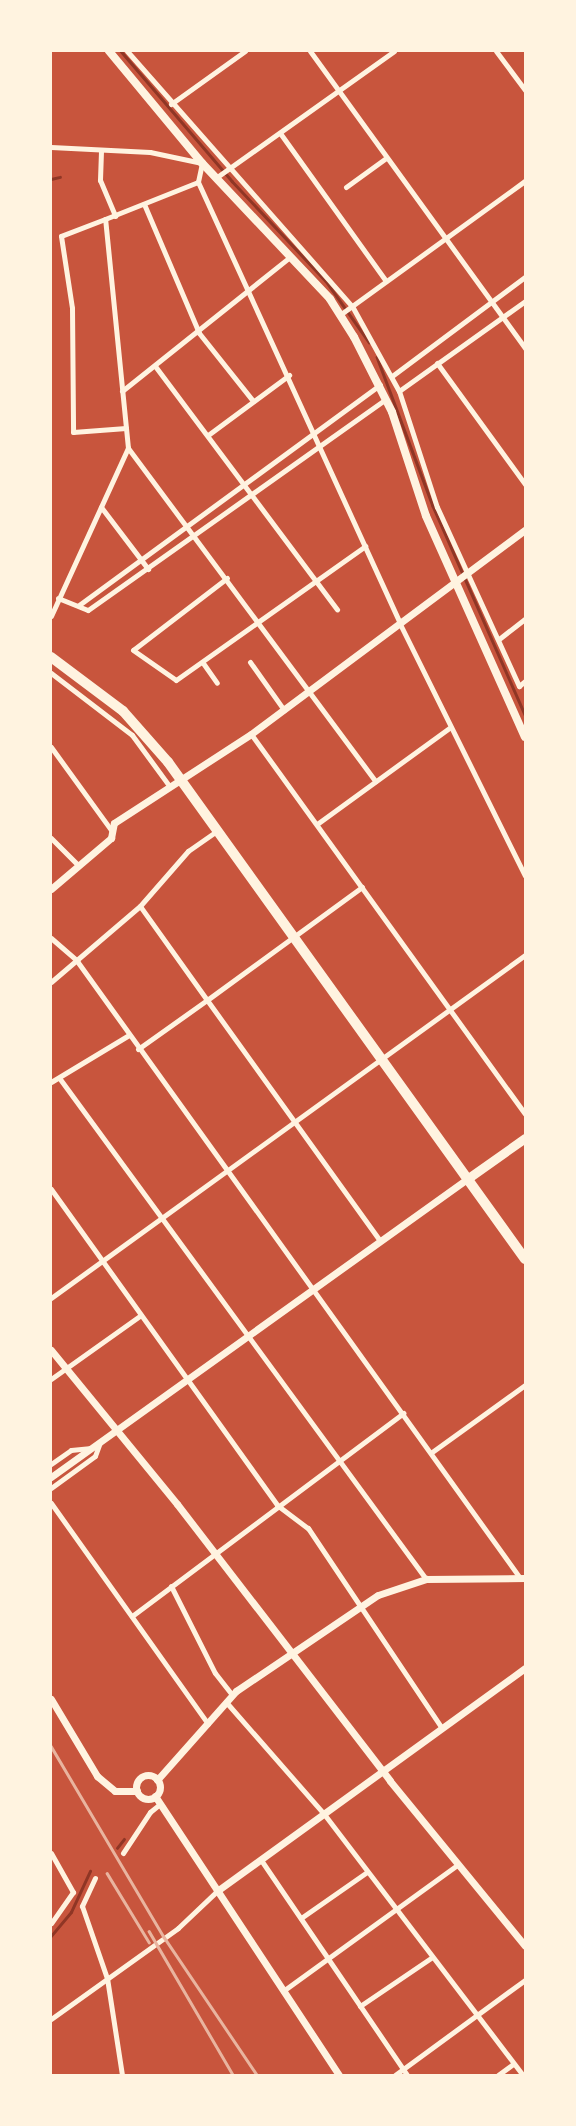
<!DOCTYPE html>
<html>
<head>
<meta charset="utf-8">
<style>
	body { margin:0 }
	#map { position:relative; width:576px; height:2126px; overflow:hidden; background:#c8553d; font-family:"Roboto Condensed",sans-serif }
	div>[style] { position:absolute }
	[style*='--x'] { left:calc(var(--x)*1px); top:calc(var(--y)*1px); width:calc(var(--w)*1px); rotate:calc(var(--a)*1deg) }
	.stream>* { height:2.5px; margin:-1.25px; padding:0 1.25px; transform-origin:1.25px; border-radius:1.25px; background:#8f3625 }
	.minor>* { height:5px; margin:-2.5px; padding:0 2.5px; transform-origin:2.5px; border-radius:2.5px; background:#fff3e0 }
	.tertiary>* { height:7px; margin:-3.5px; padding:0 3.5px; transform-origin:3.5px; border-radius:3.5px; background:#fff3e0 }
	.tertiary>.ring { margin:-3.5px; padding:0; box-sizing:content-box; background:none; border:7px solid #fff3e0; border-radius:50% }
	.secondary>* { height:8px; margin:-4px; padding:0 4px; transform-origin:4px; border-radius:4px; background:#fff3e0 }
	.primary>* { height:9px; margin:-4.5px; padding:0 4.5px; transform-origin:4.5px; border-radius:4.5px; background:#fff3e0 }
	.trunk>* { height:10px; margin:-5px; padding:0 5px; transform-origin:5px; border-radius:5px; background:#fff3e0 }
	.rail>* { height:2.5px; margin:-1.25px; padding:0 1.25px; transform-origin:1.25px; border-radius:1.25px; background:#e9b49f }
	span { translate:-50% -50%; white-space:nowrap; text-align:center; line-height:1.15; -webkit-text-stroke:7px #fff3e0; paint-order:stroke }
	.frame { position:absolute; inset:0; border:52px solid #fff3e0; pointer-events:none }
</style>
</head>
<body>
<div id="map">
	<div class="stream">
		<div style="--x:121;--y:51;--w:171;--a:49.5"></div>
		<div style="--x:232;--y:181;--w:137;--a:46.8"></div>
		<div style="--x:326;--y:281;--w:75;--a:54.8"></div>
		<div style="--x:51;--y:179;--w:9;--a:-13"></div>
		<div style="--x:377;--y:357;--w:159;--a:69.4"></div>
		<div style="--x:433;--y:506;--w:228;--a:66.2"></div>
		<div style="--x:117;--y:1848;--w:11;--a:-52"></div>
		<div style="--x:51;--y:1936;--w:31;--a:-50"></div>
		<div style="--x:71;--y:1912;--w:45;--a:-65.1"></div>
	</div>
	<div class="minor">
		<div style="--x:127;--y:51;--w:340;--a:48.6"></div>
		<div style="--x:352;--y:306;--w:97;--a:61.1"></div>
		<div style="--x:399;--y:391;--w:122;--a:71.9"></div>
		<div style="--x:437;--y:507;--w:197;--a:65.4"></div>
		<div style="--x:519;--y:686;--w:8;--a:-40"></div>
		<div style="--x:310;--y:51;--w:367;--a:54.1"></div>
		<div style="--x:496;--y:51;--w:49;--a:53.4"></div>
		<div style="--x:171;--y:104;--w:91;--a:-35.6"></div>
		<div style="--x:280;--y:133;--w:182;--a:54.4"></div>
		<div style="--x:51;--y:147;--w:99;--a:2.9"></div>
		<div style="--x:150;--y:152;--w:53;--a:11.9"></div>
		<div style="--x:202;--y:163;--w:19;--a:102"></div>
		<div style="--x:198;--y:182;--w:486;--a:65.4"></div>
		<div style="--x:400;--y:624;--w:281;--a:63.6"></div>
		<div style="--x:101;--y:151;--w:29;--a:92"></div>
		<div style="--x:100;--y:180;--w:39;--a:67"></div>
		<div style="--x:217;--y:177;--w:217;--a:-35.4"></div>
		<div style="--x:346;--y:187;--w:49;--a:-35.9"></div>
		<div style="--x:144;--y:204;--w:140;--a:66.9"></div>
		<div style="--x:199;--y:333;--w:87;--a:51.5"></div>
		<div style="--x:105;--y:219;--w:47;--a:158.9"></div>
		<div style="--x:61;--y:236;--w:73;--a:81.3"></div>
		<div style="--x:72;--y:308;--w:124;--a:89.5"></div>
		<div style="--x:73;--y:432;--w:53;--a:-4.3"></div>
		<div style="--x:341;--y:314;--w:227;--a:-35.9"></div>
		<div style="--x:437;--y:363;--w:150;--a:54"></div>
		<div style="--x:155;--y:366;--w:304;--a:53.2"></div>
		<div style="--x:392;--y:376;--w:166;--a:-36.7"></div>
		<div style="--x:122;--y:391;--w:215;--a:-38.6"></div>
		<div style="--x:399;--y:391;--w:155;--a:-35.5"></div>
		<div style="--x:208;--y:435;--w:101;--a:-36.5"></div>
		<div style="--x:128;--y:448;--w:415;--a:53.4"></div>
		<div style="--x:101;--y:507;--w:78;--a:52.8"></div>
		<div style="--x:227;--y:578;--w:118;--a:142.5"></div>
		<div style="--x:133;--y:650;--w:52;--a:34.9"></div>
		<div style="--x:176;--y:680;--w:232;--a:-35.3"></div>
		<div style="--x:58;--y:598;--w:32;--a:22"></div>
		<div style="--x:88;--y:610;--w:365;--a:-35.3"></div>
		<div style="--x:79;--y:605;--w:373;--a:-36.2"></div>
		<div style="--x:51;--y:616;--w:185;--a:-65.4"></div>
		<div style="--x:128;--y:448;--w:230;--a:-95.7"></div>
		<div style="--x:105;--y:219;--w:100;--a:-21.7"></div>
		<div style="--x:499;--y:639;--w:33;--a:-38"></div>
		<div style="--x:250;--y:662;--w:59;--a:54.7"></div>
		<div style="--x:203;--y:663;--w:24;--a:55"></div>
		<div style="--x:51;--y:673;--w:102;--a:37.4"></div>
		<div style="--x:132;--y:735;--w:64;--a:53.8"></div>
		<div style="--x:251;--y:734;--w:468;--a:54.2"></div>
		<div style="--x:51;--y:747;--w:102;--a:54.1"></div>
		<div style="--x:317;--y:824;--w:163;--a:-36"></div>
		<div style="--x:51;--y:838;--w:38;--a:45"></div>
		<div style="--x:362;--y:887;--w:192;--a:143.9"></div>
		<div style="--x:207;--y:1000;--w:294;--a:54.3"></div>
		<div style="--x:51;--y:938;--w:35;--a:41"></div>
		<div style="--x:77;--y:961;--w:760;--a:54.32"></div>
		<div style="--x:51;--y:982;--w:117;--a:-40.5"></div>
		<div style="--x:138;--y:1049;--w:85;--a:-35.4"></div>
		<div style="--x:207;--y:1000;--w:115;--a:-125.5"></div>
		<div style="--x:140;--y:906;--w:73;--a:-48.9"></div>
		<div style="--x:188;--y:851;--w:35;--a:-35"></div>
		<div style="--x:60;--y:1079;--w:620;--a:53.8"></div>
		<div style="--x:51;--y:1082;--w:91;--a:-31.1"></div>
		<div style="--x:51;--y:1189;--w:388;--a:54.4"></div>
		<div style="--x:277;--y:1505;--w:39;--a:37"></div>
		<div style="--x:308;--y:1528;--w:241;--a:56.2"></div>
		<div style="--x:51;--y:1298;--w:585;--a:-35.89"></div>
		<div style="--x:51;--y:1379;--w:110;--a:-35.4"></div>
		<div style="--x:432;--y:1452;--w:115;--a:-35.8"></div>
		<div style="--x:51;--y:1464;--w:24;--a:-35"></div>
		<div style="--x:71;--y:1450;--w:18;--a:-6"></div>
		<div style="--x:51;--y:1488;--w:54;--a:-36"></div>
		<div style="--x:95;--y:1456;--w:15;--a:-70"></div>
		<div style="--x:51;--y:1503;--w:271;--a:54.6"></div>
		<div style="--x:171;--y:1586;--w:97;--a:63.2"></div>
		<div style="--x:215;--y:1673;--w:28;--a:52"></div>
		<div style="--x:132;--y:1616;--w:339;--a:-36.8"></div>
		<div style="--x:226;--y:1702;--w:149;--a:48.8"></div>
		<div style="--x:324;--y:1814;--w:328;--a:52.7"></div>
		<div style="--x:51;--y:1853;--w:45;--a:60.6"></div>
		<div style="--x:73;--y:1892;--w:38;--a:125"></div>
		<div style="--x:123;--y:1853;--w:49;--a:-56.6"></div>
		<div style="--x:150;--y:1812;--w:13;--a:-39"></div>
		<div style="--x:261;--y:1860;--w:260;--a:55.8"></div>
		<div style="--x:95;--y:1878;--w:31;--a:115"></div>
		<div style="--x:82;--y:1906;--w:76;--a:70.9"></div>
		<div style="--x:107;--y:1978;--w:98;--a:81.2"></div>
		<div style="--x:301;--y:1918;--w:80;--a:-34.9"></div>
		<div style="--x:283;--y:1991;--w:215;--a:-35.9"></div>
		<div style="--x:360;--y:2006;--w:86;--a:-34.1"></div>
		<div style="--x:51;--y:2019;--w:156;--a:-35.6"></div>
		<div style="--x:178;--y:1928;--w:54;--a:-43.5"></div>
		<div style="--x:395;--y:2075;--w:161;--a:-36.2"></div>
		<div style="--x:498;--y:2075;--w:19;--a:-36"></div>
	</div>
	<div class="tertiary">
		<div style="--x:51;--y:889;--w:79;--a:-40.4"></div>
		<div style="--x:111;--y:838;--w:15;--a:-79"></div>
		<div style="--x:114;--y:823;--w:163;--a:-33"></div>
		<div style="--x:251;--y:734;--w:342;--a:-36.7"></div>
		<div style="--x:51;--y:1350;--w:199;--a:50.7"></div>
		<div style="--x:177;--y:1504;--w:349;--a:52.4"></div>
		<div style="--x:390;--y:1781;--w:213;--a:50.7"></div>
		<div style="--x:51;--y:1477;--w:512;--a:-35.62"></div>
		<div style="--x:51;--y:1699;--w:90;--a:59.1"></div>
		<div style="--x:97;--y:1776;--w:23;--a:40"></div>
		<div style="--x:115;--y:1791;--w:22;--a:0"></div>
		<div class="ring" style="left:136px;top:1775px;width:17px;height:17px"></div>
		<div style="--x:157;--y:1780;--w:119;--a:-48.4"></div>
		<div style="--x:236;--y:1691;--w:171;--a:-34.1"></div>
		<div style="--x:378;--y:1595;--w:51;--a:-18.4"></div>
		<div style="--x:426;--y:1579;--w:99;--a:-0.6"></div>
		<div style="--x:155;--y:1796;--w:334;--a:56.6"></div>
		<div style="--x:217;--y:1891;--w:380;--a:-35.9"></div>
	</div>
	<div class="secondary">
		<div style="--x:109;--y:51;--w:146;--a:50.3"></div>
		<div style="--x:202;--y:163;--w:187;--a:46.7"></div>
		<div style="--x:330;--y:299;--w:45;--a:57.7"></div>
		<div style="--x:354;--y:337;--w:84;--a:63.1"></div>
		<div style="--x:392;--y:412;--w:109;--a:71.9"></div>
		<div style="--x:426;--y:516;--w:242;--a:65.9"></div>
	</div>
	<div class="primary">
		<div style="--x:467;--y:1179;--w:71;--a:-35.3"></div>
	</div>
	<div class="trunk">
		<div style="--x:51;--y:657;--w:90;--a:36.9"></div>
		<div style="--x:123;--y:711;--w:68;--a:48.6"></div>
		<div style="--x:168;--y:762;--w:612;--a:54.31"></div>
	</div>
	<div class="rail">
		<div style="--x:51;--y:1746;--w:222;--a:59.4"></div>
		<div style="--x:164;--y:1937;--w:166;--a:56"></div>
		<div style="--x:107;--y:1873;--w:81;--a:58.7"></div>
		<div style="--x:149;--y:1931;--w:167;--a:59.7"></div>
	</div>
	<div class="frame"></div>
</div>
</body>
</html>
